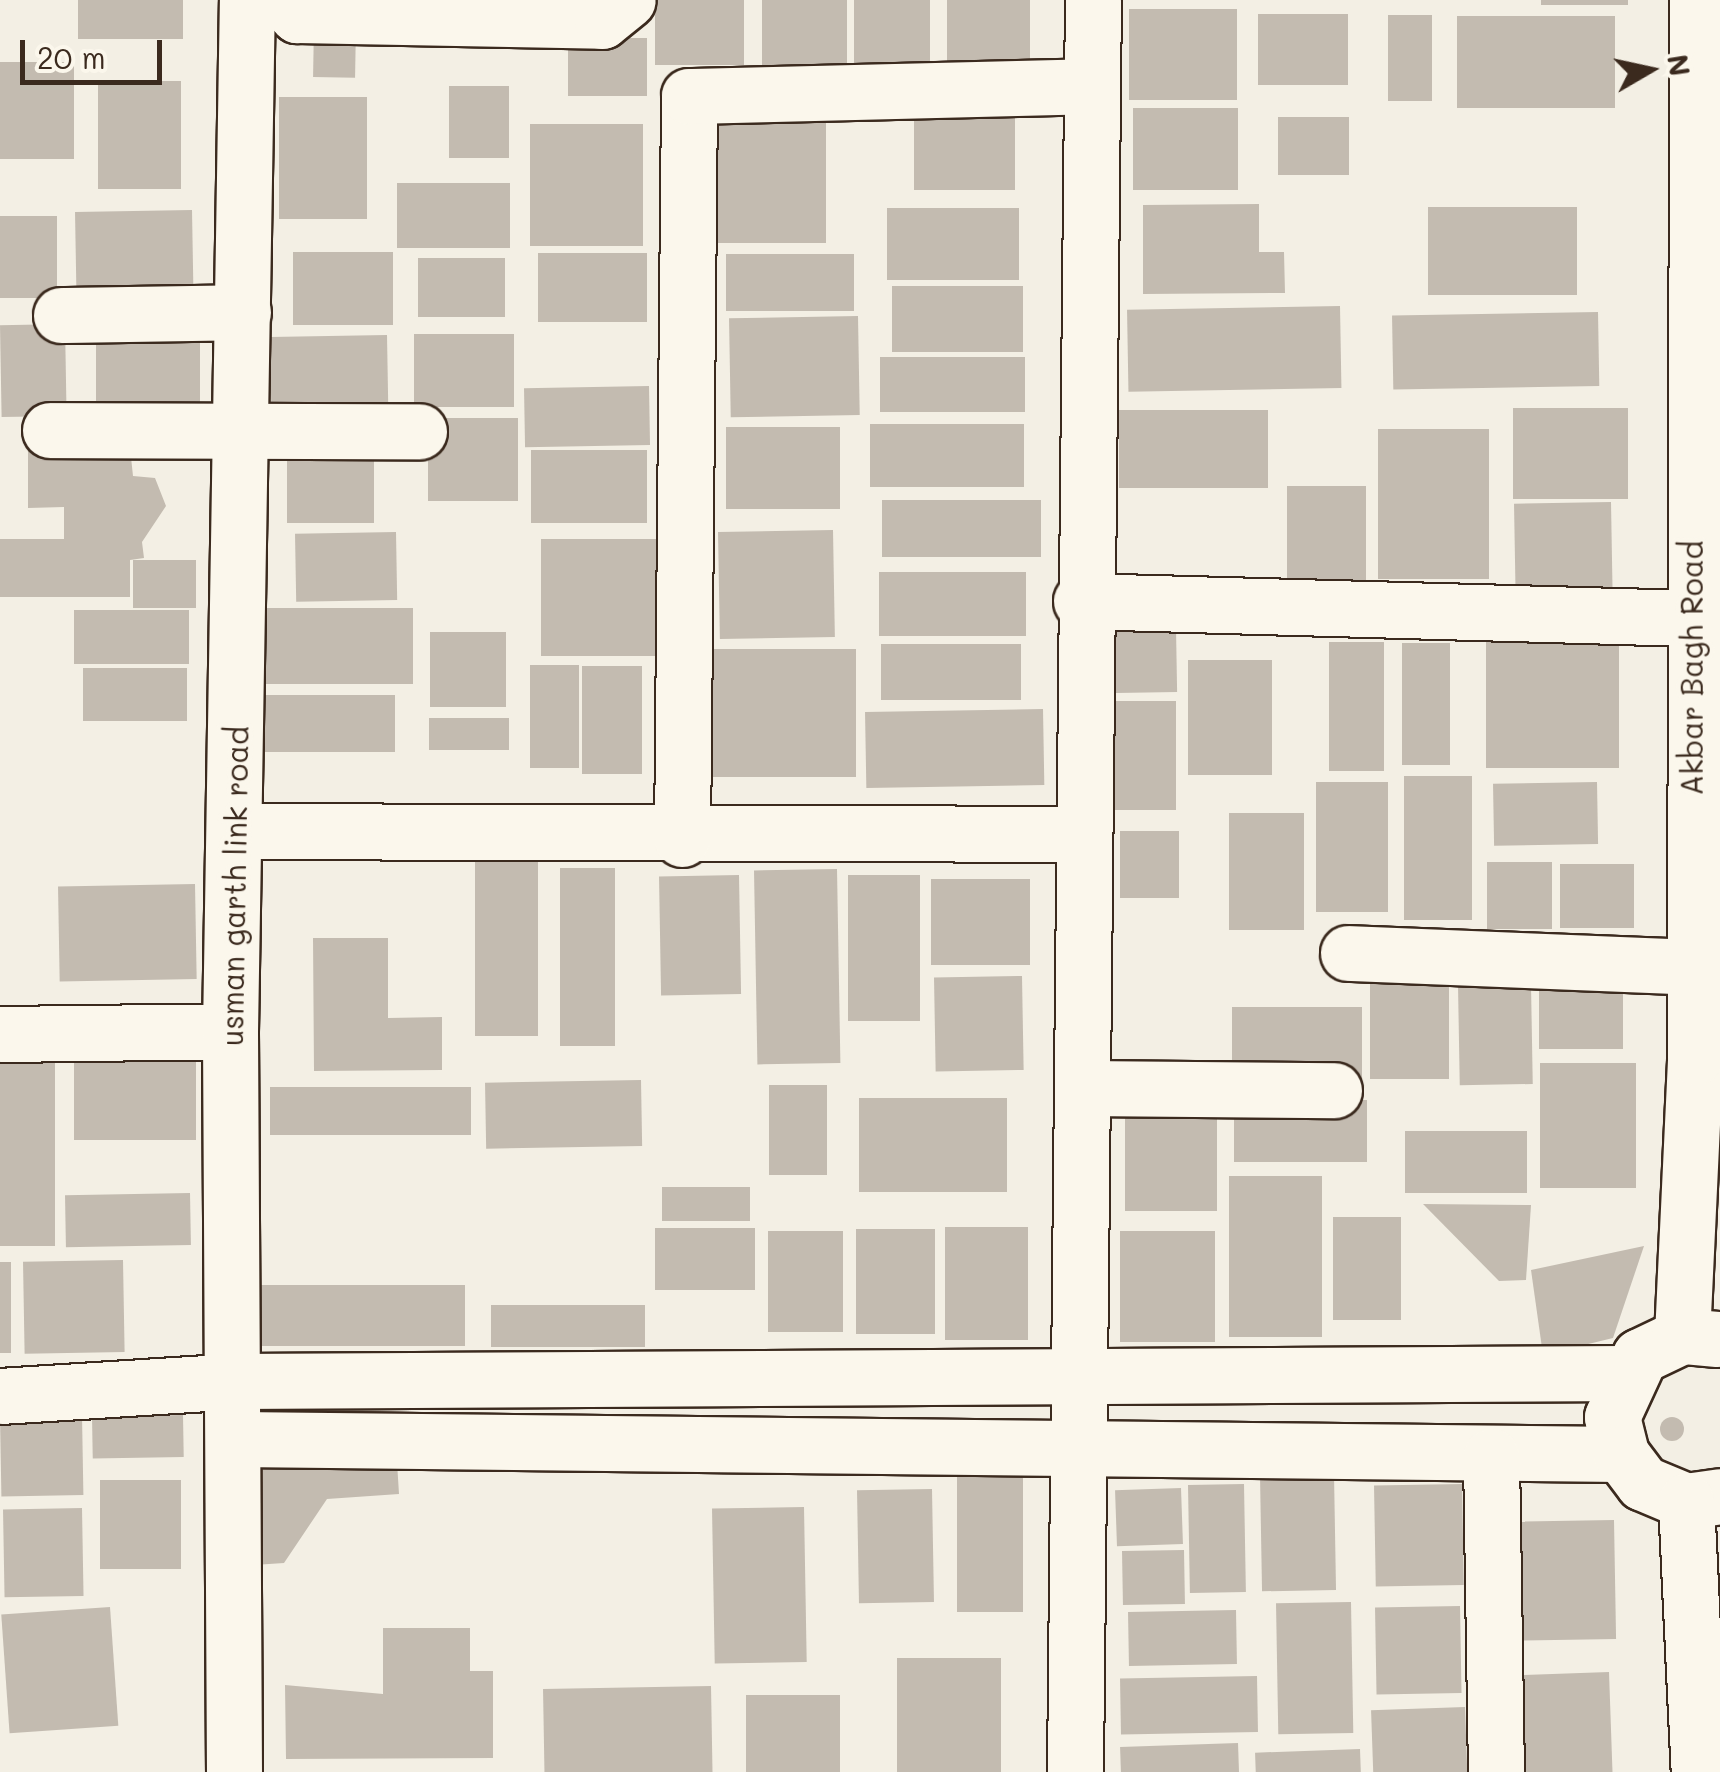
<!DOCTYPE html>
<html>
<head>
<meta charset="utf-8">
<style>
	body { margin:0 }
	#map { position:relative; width:1720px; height:1772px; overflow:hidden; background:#f3efe4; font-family:Mali,sans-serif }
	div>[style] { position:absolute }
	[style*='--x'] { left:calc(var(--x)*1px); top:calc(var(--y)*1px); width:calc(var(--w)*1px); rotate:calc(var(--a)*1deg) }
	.building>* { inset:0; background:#c3bbb0; transform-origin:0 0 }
	.round { border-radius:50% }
	.roads { filter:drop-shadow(2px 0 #3b2a1e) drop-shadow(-2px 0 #3b2a1e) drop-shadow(0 2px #3b2a1e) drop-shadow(0 -2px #3b2a1e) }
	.minor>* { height:55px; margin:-27.5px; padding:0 27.5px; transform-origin:27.5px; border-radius:27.5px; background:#fbf7ec }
	.tertiary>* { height:55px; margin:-27.5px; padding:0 27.5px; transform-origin:27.5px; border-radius:27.5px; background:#fbf7ec }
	span { translate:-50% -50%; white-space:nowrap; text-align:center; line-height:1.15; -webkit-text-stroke:9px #fbf7ec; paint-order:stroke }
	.street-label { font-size:30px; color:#3b2a1e }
	.north { position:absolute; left:1600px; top:20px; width:100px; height:100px; -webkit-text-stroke:8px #fbf7ec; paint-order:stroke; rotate:81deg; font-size:28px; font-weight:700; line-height:40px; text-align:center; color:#3b2a1e }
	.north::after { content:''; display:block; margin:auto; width:35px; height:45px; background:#3b2a1e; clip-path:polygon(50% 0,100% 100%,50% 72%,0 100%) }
	.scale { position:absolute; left:20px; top:40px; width:142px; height:45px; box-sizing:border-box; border:5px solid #3b2a1e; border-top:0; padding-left:12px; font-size:30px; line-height:35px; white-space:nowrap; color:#3b2a1e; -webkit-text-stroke:8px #fbf7ec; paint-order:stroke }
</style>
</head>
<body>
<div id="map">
	<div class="building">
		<div style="left:78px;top:0;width:105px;height:39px"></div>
		<div style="left:655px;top:0;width:89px;height:65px"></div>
		<div style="left:762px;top:0;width:85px;height:79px"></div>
		<div style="left:854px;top:0;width:76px;height:63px"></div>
		<div style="left:947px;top:0;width:83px;height:62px"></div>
		<div style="left:1541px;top:0;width:87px;height:5px"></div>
		<div style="left:1129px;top:9px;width:108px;height:91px"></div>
		<div style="left:1258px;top:14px;width:90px;height:71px"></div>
		<div style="left:1388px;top:15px;width:44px;height:86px"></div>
		<div style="left:1457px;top:16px;width:158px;height:92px"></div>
		<div style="left:314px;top:24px;width:42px;height:53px;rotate:1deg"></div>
		<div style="left:568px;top:38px;width:79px;height:58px"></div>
		<div style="left:0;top:62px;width:74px;height:97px"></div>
		<div style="left:181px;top:81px;width:108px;height:83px;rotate:90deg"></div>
		<div style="left:449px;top:86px;width:60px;height:72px"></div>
		<div style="left:367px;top:97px;width:122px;height:88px;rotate:90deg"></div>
		<div style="left:914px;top:107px;width:101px;height:83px"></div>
		<div style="left:1133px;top:108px;width:105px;height:82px"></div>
		<div style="left:826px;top:116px;width:127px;height:115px;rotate:90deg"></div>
		<div style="left:1349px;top:117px;width:58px;height:71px;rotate:90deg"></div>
		<div style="left:530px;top:124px;width:113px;height:122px"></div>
		<div style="left:397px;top:183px;width:113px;height:65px"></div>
		<div style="clip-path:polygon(1259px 204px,1259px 252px,1284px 252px,1285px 293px,1143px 294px,1143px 205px)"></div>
		<div style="left:1577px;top:207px;width:88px;height:149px;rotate:90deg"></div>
		<div style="left:887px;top:208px;width:132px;height:72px"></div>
		<div style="left:192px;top:210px;width:99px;height:117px;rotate:89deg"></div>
		<div style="left:0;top:216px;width:57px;height:82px"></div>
		<div style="left:293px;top:252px;width:100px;height:73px"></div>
		<div style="left:538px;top:253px;width:109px;height:69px"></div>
		<div style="left:854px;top:254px;width:57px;height:128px;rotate:90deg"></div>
		<div style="left:418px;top:258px;width:87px;height:59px"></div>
		<div style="left:892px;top:286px;width:131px;height:66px"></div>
		<div style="left:1340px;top:306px;width:82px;height:213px;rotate:89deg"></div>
		<div style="left:1598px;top:312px;width:74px;height:206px;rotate:89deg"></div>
		<div style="left:858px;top:316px;width:99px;height:129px;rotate:89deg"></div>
		<div style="left:65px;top:324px;width:92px;height:65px;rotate:89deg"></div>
		<div style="left:96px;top:324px;width:104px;height:101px"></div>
		<div style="left:414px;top:334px;width:100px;height:73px"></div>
		<div style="left:387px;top:335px;width:81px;height:117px;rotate:89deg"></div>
		<div style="left:1025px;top:357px;width:55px;height:145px;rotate:90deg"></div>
		<div style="left:649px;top:386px;width:59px;height:125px;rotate:89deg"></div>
		<div style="left:1513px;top:408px;width:115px;height:91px"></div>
		<div style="left:1119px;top:410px;width:149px;height:78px"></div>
		<div style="left:428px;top:418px;width:90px;height:83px"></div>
		<div style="left:1024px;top:424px;width:63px;height:154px;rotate:90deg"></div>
		<div style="left:840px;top:427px;width:82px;height:114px;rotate:90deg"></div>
		<div style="left:1489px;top:429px;width:150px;height:111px;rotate:90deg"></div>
		<div style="clip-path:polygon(129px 438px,133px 476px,155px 478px,166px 506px,142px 542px,144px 558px,130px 560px,130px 597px,0 597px,0 539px,64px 539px,64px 507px,28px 508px,28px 439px)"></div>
		<div style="left:374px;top:445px;width:78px;height:87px;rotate:90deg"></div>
		<div style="left:531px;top:450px;width:116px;height:73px"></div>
		<div style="left:1287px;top:486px;width:79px;height:106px"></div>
		<div style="left:1041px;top:500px;width:57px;height:159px;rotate:90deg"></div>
		<div style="left:1611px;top:502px;width:87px;height:97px;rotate:89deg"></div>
		<div style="left:833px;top:530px;width:107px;height:115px;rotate:89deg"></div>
		<div style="left:396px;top:532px;width:68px;height:101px;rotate:89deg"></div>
		<div style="left:541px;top:539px;width:115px;height:117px"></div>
		<div style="left:196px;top:560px;width:48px;height:63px;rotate:90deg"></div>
		<div style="left:1026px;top:572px;width:64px;height:147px;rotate:90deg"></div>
		<div style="left:413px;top:608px;width:76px;height:150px;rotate:90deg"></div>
		<div style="left:189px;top:610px;width:54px;height:115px;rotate:90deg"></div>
		<div style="left:1176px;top:628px;width:64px;height:76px;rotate:89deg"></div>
		<div style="left:430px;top:632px;width:76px;height:75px"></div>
		<div style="left:1619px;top:637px;width:131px;height:133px;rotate:90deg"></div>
		<div style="left:1384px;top:642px;width:129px;height:55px;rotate:90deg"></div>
		<div style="left:1402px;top:643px;width:48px;height:122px"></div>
		<div style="left:881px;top:644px;width:140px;height:56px"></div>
		<div style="left:856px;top:649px;width:128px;height:157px;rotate:90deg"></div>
		<div style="left:1188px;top:660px;width:84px;height:115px"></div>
		<div style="left:530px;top:665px;width:49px;height:103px"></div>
		<div style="left:582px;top:666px;width:60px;height:108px"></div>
		<div style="left:187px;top:668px;width:53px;height:104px;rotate:90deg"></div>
		<div style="left:395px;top:695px;width:57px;height:131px;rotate:90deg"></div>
		<div style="left:1106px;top:701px;width:70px;height:109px"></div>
		<div style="left:1043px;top:709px;width:76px;height:178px;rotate:89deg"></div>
		<div style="left:429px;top:718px;width:80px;height:32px"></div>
		<div style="left:1472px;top:776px;width:144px;height:68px;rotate:90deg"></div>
		<div style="left:1316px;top:782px;width:72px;height:130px"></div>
		<div style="left:1597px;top:782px;width:62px;height:104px;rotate:89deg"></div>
		<div style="left:1229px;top:813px;width:75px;height:117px"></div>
		<div style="left:1120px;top:831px;width:59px;height:67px"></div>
		<div style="left:475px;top:860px;width:63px;height:176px"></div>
		<div style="left:1552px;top:862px;width:67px;height:65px;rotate:90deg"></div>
		<div style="left:1560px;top:864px;width:74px;height:64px"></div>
		<div style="left:560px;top:868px;width:55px;height:178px"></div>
		<div style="left:837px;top:869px;width:194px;height:83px;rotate:89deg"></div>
		<div style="left:739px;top:875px;width:119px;height:80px;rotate:89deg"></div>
		<div style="left:848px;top:875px;width:72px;height:146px"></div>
		<div style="left:931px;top:879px;width:99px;height:86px"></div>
		<div style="left:195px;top:884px;width:95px;height:137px;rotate:89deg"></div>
		<div style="clip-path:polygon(313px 938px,388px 938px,388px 1018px,442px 1017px,442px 1070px,314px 1071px)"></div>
		<div style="left:1022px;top:976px;width:94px;height:88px;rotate:89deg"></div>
		<div style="left:1370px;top:977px;width:79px;height:102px"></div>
		<div style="left:1539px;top:982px;width:84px;height:67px"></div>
		<div style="left:1531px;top:984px;width:100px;height:73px;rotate:89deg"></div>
		<div style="left:1362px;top:1007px;width:73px;height:130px;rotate:90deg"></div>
		<div style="left:196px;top:1045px;width:95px;height:122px;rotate:90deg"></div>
		<div style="left:0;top:1053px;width:55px;height:193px"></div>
		<div style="left:1636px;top:1063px;width:125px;height:96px;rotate:90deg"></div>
		<div style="left:641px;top:1080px;width:66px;height:156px;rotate:89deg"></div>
		<div style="left:769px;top:1085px;width:58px;height:90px"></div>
		<div style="left:270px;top:1087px;width:201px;height:48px"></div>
		<div style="left:859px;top:1098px;width:148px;height:94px"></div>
		<div style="left:1234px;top:1100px;width:133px;height:62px"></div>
		<div style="left:1125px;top:1101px;width:92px;height:110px"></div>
		<div style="left:1405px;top:1131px;width:122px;height:62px"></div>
		<div style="left:1322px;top:1176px;width:161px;height:93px;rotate:90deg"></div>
		<div style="left:750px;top:1187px;width:34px;height:88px;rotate:90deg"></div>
		<div style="left:190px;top:1193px;width:52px;height:125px;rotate:89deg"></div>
		<div style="clip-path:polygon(1423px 1204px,1531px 1205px,1526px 1280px,1499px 1281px)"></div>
		<div style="left:1333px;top:1217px;width:68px;height:103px"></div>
		<div style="left:945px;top:1227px;width:83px;height:113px"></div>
		<div style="left:755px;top:1228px;width:62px;height:100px;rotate:90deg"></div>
		<div style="left:856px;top:1229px;width:79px;height:105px"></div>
		<div style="left:768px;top:1231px;width:75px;height:101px"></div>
		<div style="left:1120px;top:1231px;width:95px;height:111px"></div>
		<div style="clip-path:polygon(1644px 1246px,1613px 1338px,1543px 1355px,1531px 1270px)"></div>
		<div style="left:123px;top:1260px;width:92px;height:100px;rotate:89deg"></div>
		<div style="left:0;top:1262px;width:11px;height:91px"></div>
		<div style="left:465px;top:1285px;width:61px;height:211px;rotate:90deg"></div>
		<div style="left:491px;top:1305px;width:154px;height:42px"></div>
		<div style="left:82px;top:1415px;width:80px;height:82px;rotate:89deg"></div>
		<div style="left:183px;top:1415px;width:42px;height:91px;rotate:89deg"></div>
		<div class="round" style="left:1660px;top:1417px;width:24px;height:24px"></div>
		<div style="clip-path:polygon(397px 1462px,399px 1494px,327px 1499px,284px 1563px,253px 1565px,250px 1465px)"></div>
		<div style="left:957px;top:1473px;width:66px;height:139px"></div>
		<div style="left:1334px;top:1474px;width:116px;height:74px;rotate:89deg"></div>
		<div style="left:100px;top:1480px;width:81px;height:89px"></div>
		<div style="left:1244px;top:1484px;width:108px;height:56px;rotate:89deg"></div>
		<div style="left:1462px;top:1484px;width:101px;height:88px;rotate:89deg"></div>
		<div style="left:1181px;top:1488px;width:56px;height:66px;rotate:88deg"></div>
		<div style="left:932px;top:1489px;width:113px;height:75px;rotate:89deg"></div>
		<div style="left:804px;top:1507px;width:155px;height:92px;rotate:89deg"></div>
		<div style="left:82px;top:1508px;width:88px;height:79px;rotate:89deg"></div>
		<div style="left:1614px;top:1520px;width:119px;height:93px;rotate:89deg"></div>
		<div style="left:1184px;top:1550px;width:54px;height:62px;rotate:89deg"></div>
		<div style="left:1351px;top:1602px;width:131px;height:75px;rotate:89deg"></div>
		<div style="left:1460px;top:1606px;width:87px;height:85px;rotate:89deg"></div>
		<div style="left:110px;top:1607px;width:119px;height:109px;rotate:86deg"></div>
		<div style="left:1236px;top:1610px;width:54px;height:108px;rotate:89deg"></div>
		<div style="clip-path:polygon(383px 1628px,470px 1628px,470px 1671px,493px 1671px,493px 1758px,286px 1759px,285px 1685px,383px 1694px)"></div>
		<div style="left:897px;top:1658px;width:104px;height:114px"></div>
		<div style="left:1609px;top:1672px;width:100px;height:98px;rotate:88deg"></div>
		<div style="left:1257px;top:1676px;width:56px;height:137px;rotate:89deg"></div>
		<div style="left:711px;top:1686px;width:86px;height:168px;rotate:89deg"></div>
		<div style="left:746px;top:1695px;width:94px;height:77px"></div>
		<div style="left:1465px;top:1707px;width:65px;height:94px;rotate:88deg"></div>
		<div style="left:1238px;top:1743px;width:29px;height:118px;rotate:88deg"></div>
		<div style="left:1360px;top:1749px;width:23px;height:105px;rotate:88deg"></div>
	</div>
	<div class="roads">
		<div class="minor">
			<div style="--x:283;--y:0;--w:21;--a:47"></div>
			<div style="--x:297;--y:15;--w:305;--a:1.1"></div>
			<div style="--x:602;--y:21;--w:33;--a:-39"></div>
			<div style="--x:61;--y:315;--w:182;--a:-0.9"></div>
			<div style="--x:50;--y:430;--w:369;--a:0.2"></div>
			<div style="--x:1081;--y:601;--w:609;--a:1.6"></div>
			<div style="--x:236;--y:831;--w:845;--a:0.2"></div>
			<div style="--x:682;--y:839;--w:743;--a:-89.46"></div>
			<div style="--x:689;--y:96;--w:402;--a:-1.4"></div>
			<div style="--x:1348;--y:953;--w:343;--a:2.3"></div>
			<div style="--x:0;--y:1034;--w:230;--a:-0.7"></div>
			<div style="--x:1083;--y:1088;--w:251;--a:0.5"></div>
			<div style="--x:0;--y:1396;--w:237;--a:-3.6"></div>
			<div style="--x:237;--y:1381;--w:1389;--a:-0.33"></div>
			<div style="--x:237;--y:1439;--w:1384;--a:0.62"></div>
			<div style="--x:1491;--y:1456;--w:316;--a:89.1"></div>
			<div style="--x:234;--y:1772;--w:741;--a:-90.31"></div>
			<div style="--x:230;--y:1031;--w:1031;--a:-89.06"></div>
			<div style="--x:1075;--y:1772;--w:1772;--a:-89.42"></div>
		</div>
		<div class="tertiary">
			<div style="--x:1682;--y:1336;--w:279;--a:-87.3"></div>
			<div style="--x:1695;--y:1057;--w:1057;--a:-89.89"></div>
			<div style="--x:1717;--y:1339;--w:35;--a:-175"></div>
			<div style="--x:1682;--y:1336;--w:47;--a:154.5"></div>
			<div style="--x:1640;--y:1356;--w:67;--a:114.7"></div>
			<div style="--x:1612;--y:1417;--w:38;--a:76"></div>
			<div style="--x:1621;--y:1454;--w:36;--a:53"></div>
			<div style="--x:1643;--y:1483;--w:47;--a:22.7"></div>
			<div style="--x:1686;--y:1501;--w:34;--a:-8"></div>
			<div style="--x:1686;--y:1501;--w:271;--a:87.3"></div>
		</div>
	</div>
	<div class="street-label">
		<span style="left:1691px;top:668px;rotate:-90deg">Akbar Bagh Road</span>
		<span style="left:234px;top:886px;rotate:-89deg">usman garth link road</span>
	</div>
	<div class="north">N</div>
	<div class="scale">20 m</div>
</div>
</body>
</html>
